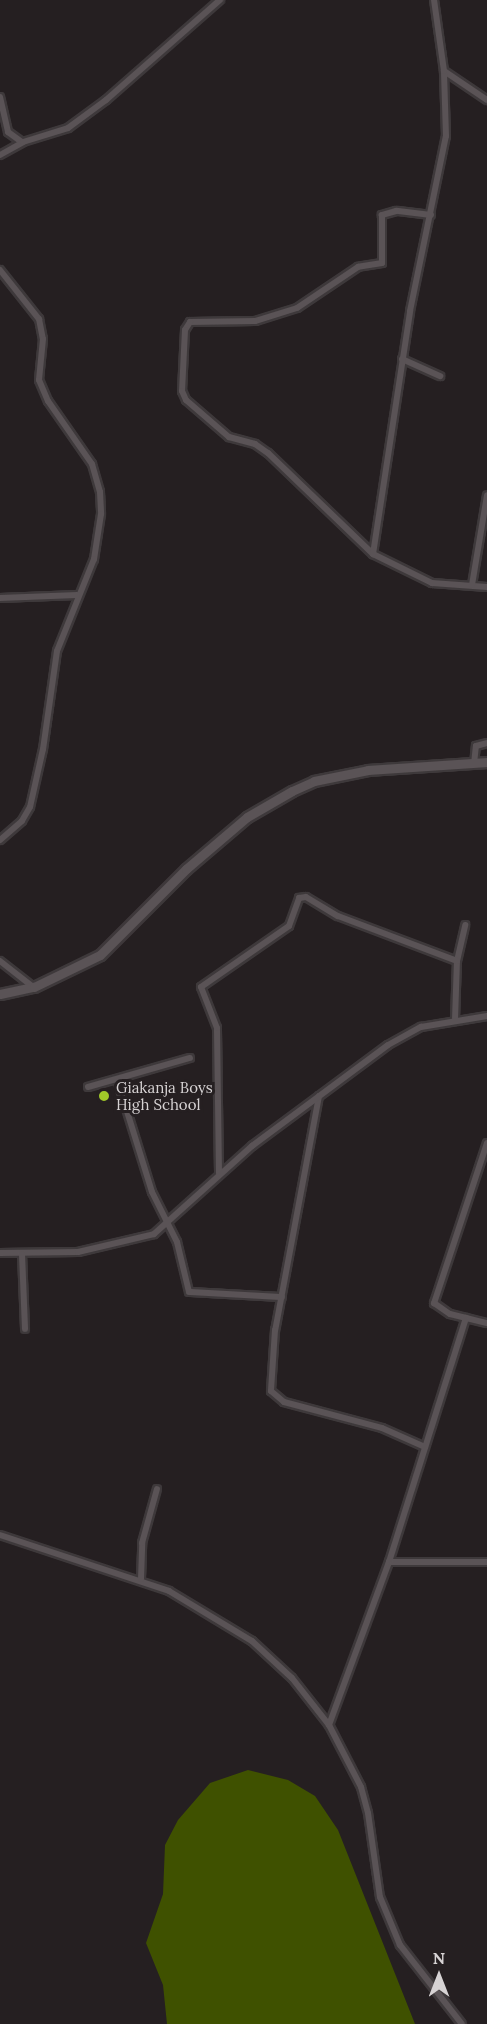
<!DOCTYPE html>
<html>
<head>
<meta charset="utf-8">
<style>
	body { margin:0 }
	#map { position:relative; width:487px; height:2024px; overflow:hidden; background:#251f21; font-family:Lora,serif }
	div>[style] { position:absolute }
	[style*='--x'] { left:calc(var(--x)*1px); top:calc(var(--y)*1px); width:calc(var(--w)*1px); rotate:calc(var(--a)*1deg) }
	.water>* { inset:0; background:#3f5100 }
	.roads { filter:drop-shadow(2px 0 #3e393b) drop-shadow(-2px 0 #3e393b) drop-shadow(0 2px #3e393b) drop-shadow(0 -2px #3e393b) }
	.minor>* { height:6px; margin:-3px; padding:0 3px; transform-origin:3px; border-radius:3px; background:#5a5356 }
	.secondary>* { height:9px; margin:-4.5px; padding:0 4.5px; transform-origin:4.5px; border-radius:4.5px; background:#5a5356 }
	.dots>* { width:16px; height:16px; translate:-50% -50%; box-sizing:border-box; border:3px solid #251f21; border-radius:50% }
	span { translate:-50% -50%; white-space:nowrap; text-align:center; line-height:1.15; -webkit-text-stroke:6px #251f21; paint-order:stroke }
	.poi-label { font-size:15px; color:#d7d3d4 }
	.left { translate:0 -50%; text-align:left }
	.north { position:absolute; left:409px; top:1946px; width:60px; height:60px; -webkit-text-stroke:4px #251f21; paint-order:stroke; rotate:0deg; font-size:16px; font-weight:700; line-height:24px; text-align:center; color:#d7d3d4 }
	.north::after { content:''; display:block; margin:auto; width:21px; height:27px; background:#d7d3d4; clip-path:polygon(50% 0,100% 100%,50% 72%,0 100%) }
</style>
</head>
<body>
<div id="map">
	<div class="water">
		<div style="clip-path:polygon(248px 1770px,288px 1780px,315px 1796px,338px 1830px,415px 2024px,167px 2024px,163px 1985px,146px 1943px,163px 1894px,165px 1845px,178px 1820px,210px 1783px)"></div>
	</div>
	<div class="roads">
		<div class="minor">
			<div style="--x:444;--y:71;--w:52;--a:34"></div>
			<div style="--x:0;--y:97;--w:36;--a:77"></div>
			<div style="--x:8;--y:132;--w:17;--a:36"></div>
			<div style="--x:0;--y:155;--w:26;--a:-29"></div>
			<div style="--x:23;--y:142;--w:47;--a:-17.3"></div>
			<div style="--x:68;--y:128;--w:47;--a:-36.4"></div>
			<div style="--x:106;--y:100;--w:152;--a:-41.3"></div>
			<div style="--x:431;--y:215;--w:35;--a:-173"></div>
			<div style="--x:396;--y:211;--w:15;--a:164"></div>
			<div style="--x:382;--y:215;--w:48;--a:90"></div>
			<div style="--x:382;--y:263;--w:24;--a:171"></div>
			<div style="--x:358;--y:267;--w:73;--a:146.1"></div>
			<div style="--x:297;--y:308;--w:44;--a:162.8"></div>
			<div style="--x:255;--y:321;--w:65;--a:179.1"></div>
			<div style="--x:190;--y:322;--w:9;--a:122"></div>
			<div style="--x:185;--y:330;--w:61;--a:92.8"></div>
			<div style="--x:182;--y:391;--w:10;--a:66"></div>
			<div style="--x:186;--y:400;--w:57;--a:40.7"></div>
			<div style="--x:229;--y:437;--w:27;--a:15"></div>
			<div style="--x:255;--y:444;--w:16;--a:35"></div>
			<div style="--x:268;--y:453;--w:146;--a:43.9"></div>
			<div style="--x:373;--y:554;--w:66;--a:26.2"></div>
			<div style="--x:432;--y:583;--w:55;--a:4.2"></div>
			<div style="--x:0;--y:270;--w:63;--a:51.5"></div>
			<div style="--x:39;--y:319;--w:20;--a:79"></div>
			<div style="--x:43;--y:339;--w:41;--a:95.6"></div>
			<div style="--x:39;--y:380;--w:23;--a:67"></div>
			<div style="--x:48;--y:401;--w:77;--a:55.1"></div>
			<div style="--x:92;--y:464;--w:29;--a:74"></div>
			<div style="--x:100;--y:492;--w:22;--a:87"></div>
			<div style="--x:101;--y:514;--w:46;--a:98.8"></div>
			<div style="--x:94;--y:559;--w:99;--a:111.9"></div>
			<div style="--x:57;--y:651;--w:99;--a:98.1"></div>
			<div style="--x:43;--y:749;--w:59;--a:102.6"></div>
			<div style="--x:30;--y:807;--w:16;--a:120"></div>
			<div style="--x:22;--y:821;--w:29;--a:139"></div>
			<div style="--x:402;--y:359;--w:42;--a:24.1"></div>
			<div style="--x:373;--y:554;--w:246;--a:-81.3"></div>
			<div style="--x:410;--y:311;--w:179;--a:-78.4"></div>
			<div style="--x:446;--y:136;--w:65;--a:-91.8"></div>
			<div style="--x:444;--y:71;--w:72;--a:-98"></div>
			<div style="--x:472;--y:585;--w:91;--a:-80.5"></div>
			<div style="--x:0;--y:598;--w:77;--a:-2.2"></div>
			<div style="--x:474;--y:764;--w:18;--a:-84"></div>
			<div style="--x:476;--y:746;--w:11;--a:-15"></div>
			<div style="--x:0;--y:961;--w:42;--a:38.2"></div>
			<div style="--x:455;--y:1020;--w:59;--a:-88.1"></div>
			<div style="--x:457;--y:961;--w:37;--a:-77"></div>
			<div style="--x:117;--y:1079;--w:118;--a:72.8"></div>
			<div style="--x:152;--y:1192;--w:56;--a:63.4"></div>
			<div style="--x:177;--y:1242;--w:51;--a:76.5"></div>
			<div style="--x:189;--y:1292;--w:93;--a:3.1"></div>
			<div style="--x:88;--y:1087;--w:106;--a:-15.9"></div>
			<div style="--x:319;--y:1096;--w:238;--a:100.6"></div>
			<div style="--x:275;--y:1330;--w:61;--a:93.8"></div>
			<div style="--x:271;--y:1391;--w:17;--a:40"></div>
			<div style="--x:284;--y:1402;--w:101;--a:14.9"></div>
			<div style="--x:382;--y:1428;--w:47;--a:23.8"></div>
			<div style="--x:487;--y:1143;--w:169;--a:108.3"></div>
			<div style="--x:434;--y:1303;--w:19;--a:35"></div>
			<div style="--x:450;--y:1314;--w:38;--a:14"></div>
			<div style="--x:219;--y:1173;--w:145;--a:-90.8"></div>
			<div style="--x:217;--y:1028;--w:44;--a:-111.3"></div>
			<div style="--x:201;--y:987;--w:107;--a:-34.7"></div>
			<div style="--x:289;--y:926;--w:30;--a:-70"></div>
			<div style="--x:299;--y:898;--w:7;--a:-8"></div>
			<div style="--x:306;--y:897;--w:37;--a:31"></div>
			<div style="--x:338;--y:916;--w:127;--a:20.7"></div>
			<div style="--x:0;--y:1253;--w:78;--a:-0.7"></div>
			<div style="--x:78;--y:1252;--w:78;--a:-13.3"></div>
			<div style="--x:154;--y:1234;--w:132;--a:-41.9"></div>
			<div style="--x:252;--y:1146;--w:169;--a:-36.6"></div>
			<div style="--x:388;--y:1045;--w:38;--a:-29"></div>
			<div style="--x:421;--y:1027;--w:67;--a:-9.5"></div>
			<div style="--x:22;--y:1254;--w:75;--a:87.7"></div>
			<div style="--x:0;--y:1535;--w:178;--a:18.3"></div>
			<div style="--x:169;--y:1591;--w:97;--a:31.1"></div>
			<div style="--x:252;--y:1641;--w:54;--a:42.8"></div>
			<div style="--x:292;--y:1678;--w:60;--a:51.8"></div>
			<div style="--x:329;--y:1725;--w:70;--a:62.7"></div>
			<div style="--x:361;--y:1787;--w:27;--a:75"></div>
			<div style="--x:368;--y:1813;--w:85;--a:81.9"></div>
			<div style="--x:380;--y:1897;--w:52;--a:67.4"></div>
			<div style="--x:400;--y:1945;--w:100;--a:51.9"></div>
			<div style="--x:389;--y:1562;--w:98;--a:0"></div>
			<div style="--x:141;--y:1579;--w:36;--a:-88"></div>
			<div style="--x:142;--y:1543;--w:56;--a:-74.5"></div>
			<div style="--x:329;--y:1725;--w:174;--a:-69.8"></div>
			<div style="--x:389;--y:1562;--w:256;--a:-72.5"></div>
		</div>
		<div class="secondary">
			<div style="--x:0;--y:994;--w:35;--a:-12"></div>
			<div style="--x:34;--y:987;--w:73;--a:-25.9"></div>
			<div style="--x:100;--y:955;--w:122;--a:-45"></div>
			<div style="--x:186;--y:869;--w:80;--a:-40.4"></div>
			<div style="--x:247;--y:817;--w:52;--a:-30"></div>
			<div style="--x:292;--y:791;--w:24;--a:-24"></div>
			<div style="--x:314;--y:781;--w:55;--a:-11.5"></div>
			<div style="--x:368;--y:770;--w:119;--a:-3.8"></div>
		</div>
	</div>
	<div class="dots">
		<div style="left:104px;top:1096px;background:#a1c929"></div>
	</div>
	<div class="poi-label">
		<span class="left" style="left:116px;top:1096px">Giakanja Boys<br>High School</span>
	</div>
	<div class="north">N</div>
</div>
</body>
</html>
